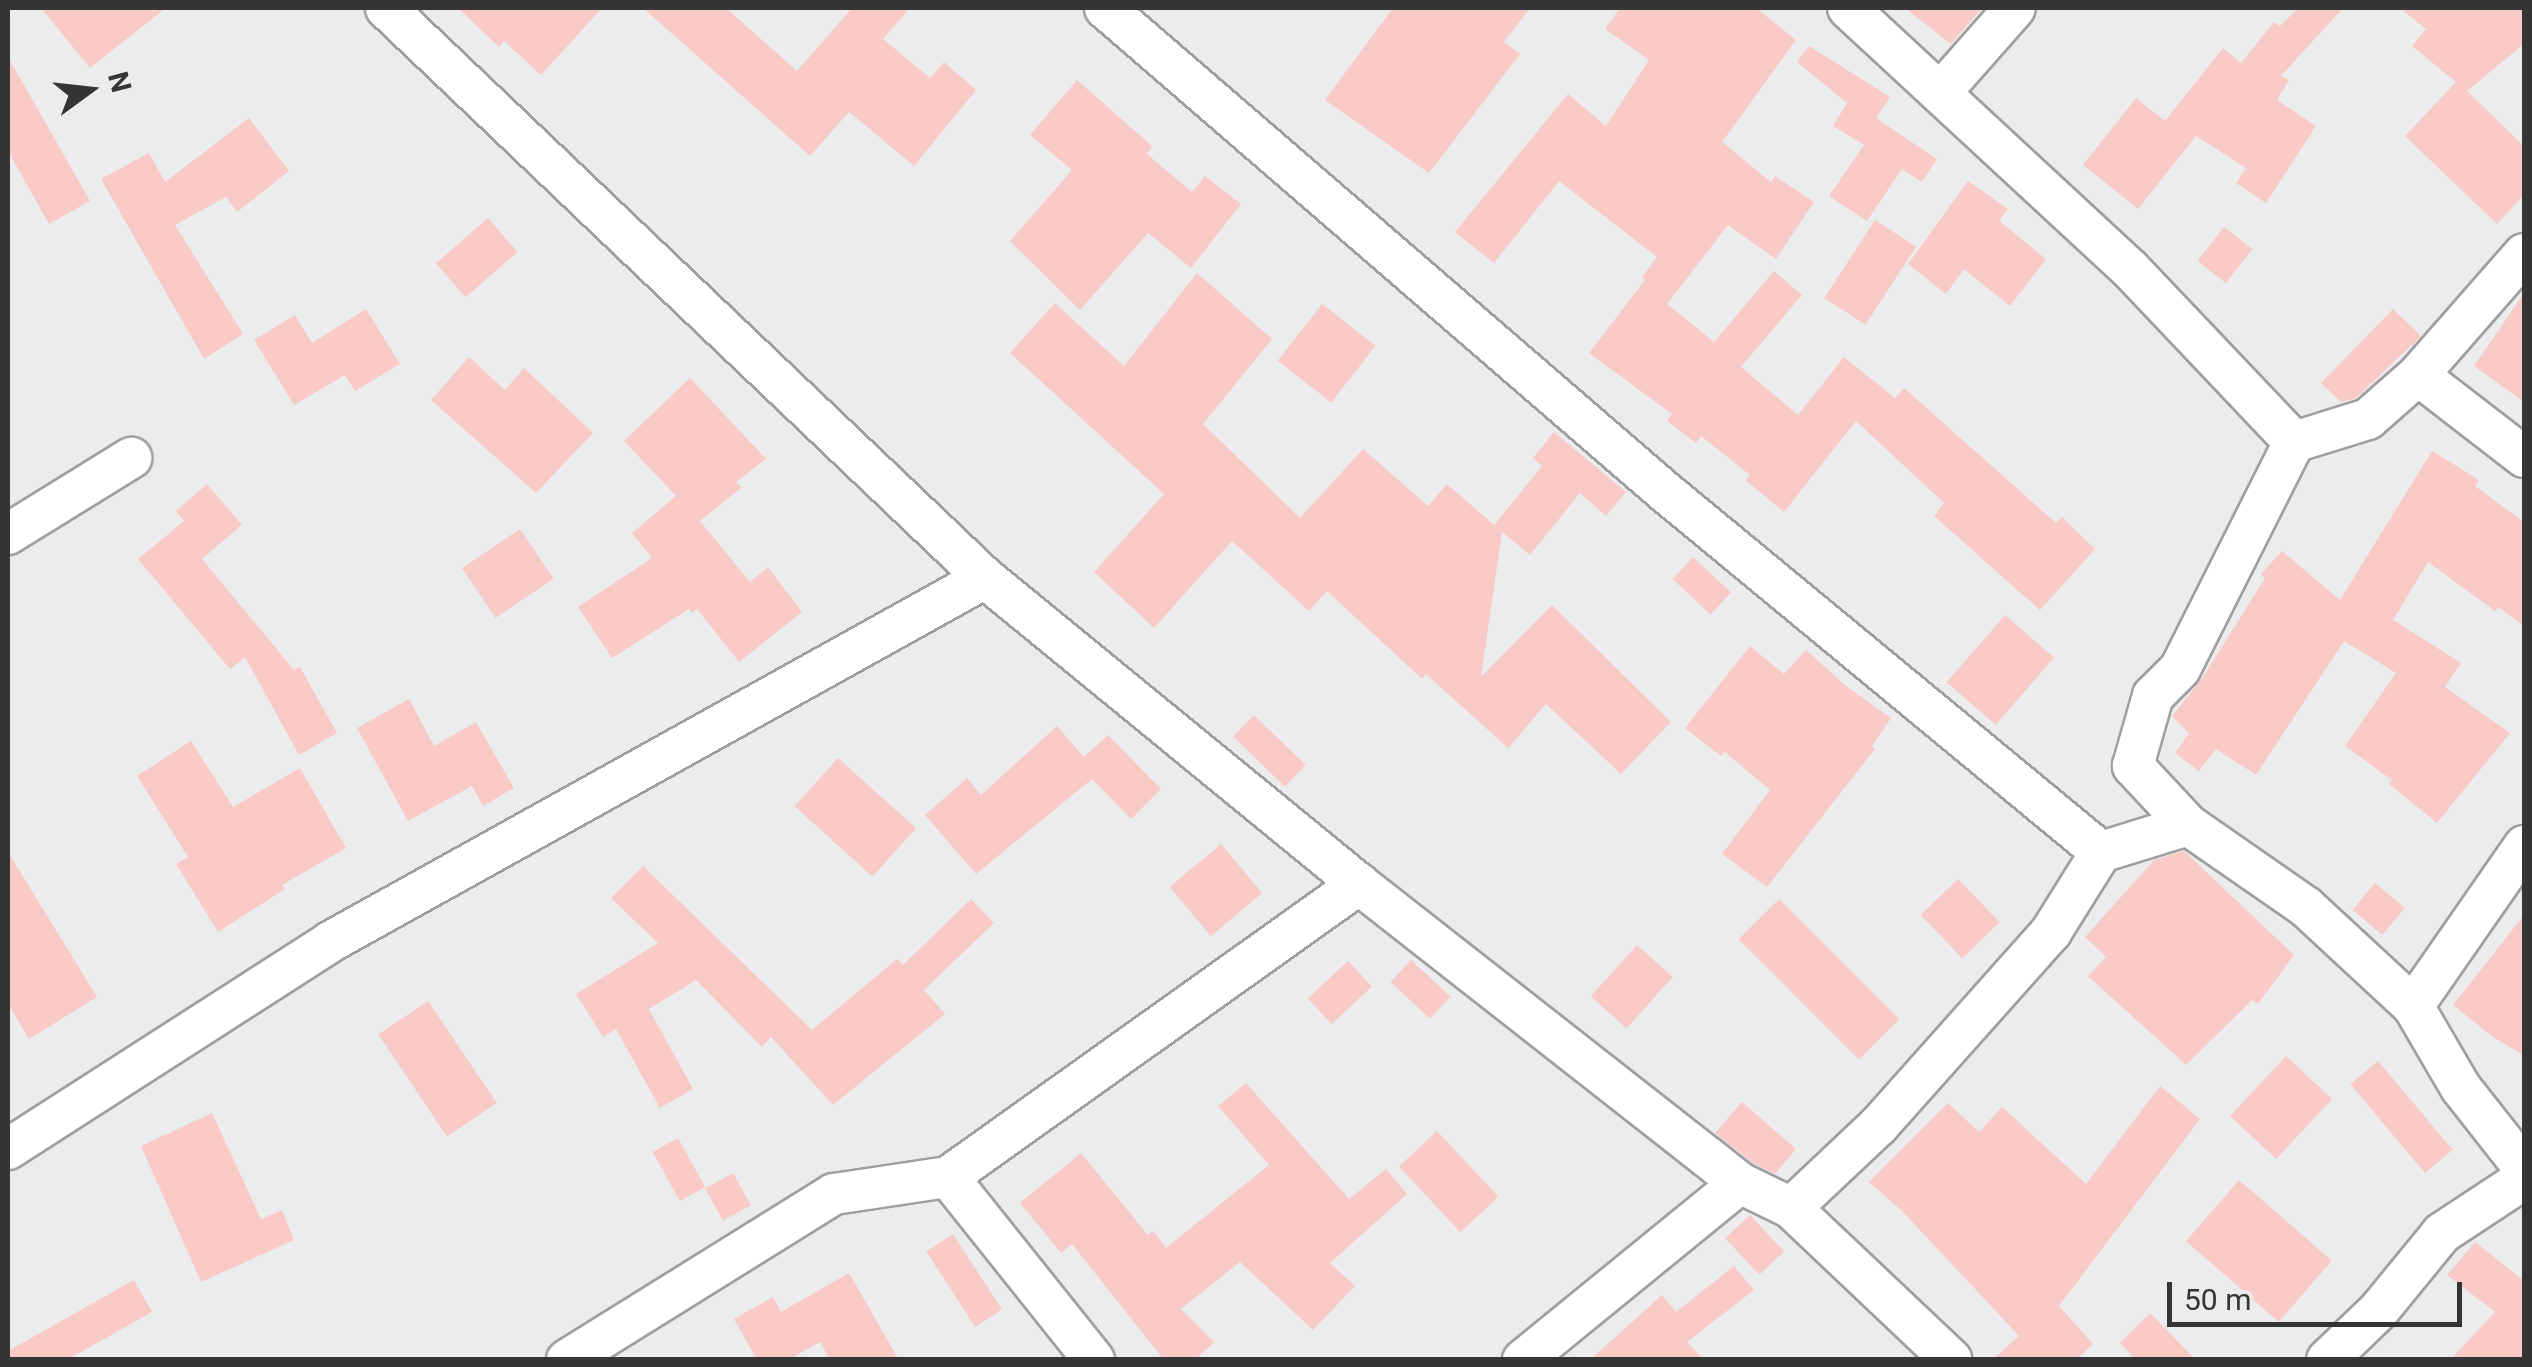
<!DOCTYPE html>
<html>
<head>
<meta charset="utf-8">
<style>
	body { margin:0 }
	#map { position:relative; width:2532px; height:1367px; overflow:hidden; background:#ebeced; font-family:Roboto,sans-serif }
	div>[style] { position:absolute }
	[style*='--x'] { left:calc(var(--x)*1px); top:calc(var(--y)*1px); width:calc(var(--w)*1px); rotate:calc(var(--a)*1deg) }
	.building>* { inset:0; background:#facbc6; transform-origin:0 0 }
	.roads { filter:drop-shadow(2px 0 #9f9fa1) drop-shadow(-2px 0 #9f9fa1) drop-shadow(0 2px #9f9fa1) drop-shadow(0 -2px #9f9fa1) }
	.minor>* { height:40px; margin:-20px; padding:0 20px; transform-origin:20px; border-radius:20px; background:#fff }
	span { translate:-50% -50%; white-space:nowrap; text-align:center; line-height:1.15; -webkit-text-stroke:9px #ebeced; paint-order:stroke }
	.frame { position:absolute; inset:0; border:10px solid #353535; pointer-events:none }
	.north { position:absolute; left:40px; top:40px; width:100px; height:100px; -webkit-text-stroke:8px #ebeced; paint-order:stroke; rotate:75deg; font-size:28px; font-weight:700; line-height:40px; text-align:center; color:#353535 }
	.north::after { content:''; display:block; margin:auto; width:35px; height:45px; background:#353535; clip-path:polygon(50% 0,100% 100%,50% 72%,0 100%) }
	.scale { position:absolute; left:2167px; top:1282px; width:295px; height:45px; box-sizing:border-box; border:5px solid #353535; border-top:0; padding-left:12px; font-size:30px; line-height:35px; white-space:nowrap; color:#353535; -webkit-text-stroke:8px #ebeced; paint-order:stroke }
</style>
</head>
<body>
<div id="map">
	<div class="building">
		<div style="clip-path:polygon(41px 8px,166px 8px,90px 68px)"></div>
		<div style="clip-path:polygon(458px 8px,602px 8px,541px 75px,504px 41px,499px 47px)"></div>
		<div style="clip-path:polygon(643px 8px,726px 8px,797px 71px,852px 8px,910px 8px,883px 39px,930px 78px,944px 62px,976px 90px,914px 166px,849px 112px,810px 156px)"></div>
		<div style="clip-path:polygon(1393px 8px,1530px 8px,1504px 42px,1520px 54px,1429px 173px,1325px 100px)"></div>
		<div style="clip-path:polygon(1620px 8px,1756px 8px,1796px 40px,1722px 142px,1771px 182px,1775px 176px,1814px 202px,1776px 259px,1728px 225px,1667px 304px,1714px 342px,1774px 271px,1802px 295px,1741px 367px,1798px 415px,1844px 357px,1895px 398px,1904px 388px,2056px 523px,2062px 517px,2095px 549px,2040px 610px,1934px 516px,1944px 503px,1856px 421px,1784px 512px,1745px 480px,1750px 475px,1701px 436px,1696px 443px,1667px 421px,1672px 414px,1589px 353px,1645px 280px,1642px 277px,1657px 257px,1559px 181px,1494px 263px,1455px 232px,1568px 94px,1606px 126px,1649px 60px,1605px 29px)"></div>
		<div style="clip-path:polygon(1905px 8px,1982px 8px,1951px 44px)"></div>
		<div style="clip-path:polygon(2298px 8px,2343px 8px,2281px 76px,2289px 80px,2277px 100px,2316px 126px,2266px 203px,2236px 183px,2246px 168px,2196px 136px,2138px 209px,2083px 165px,2136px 98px,2165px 121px,2223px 48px,2241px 63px,2274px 22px,2280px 26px)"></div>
		<div style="clip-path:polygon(2400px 8px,2524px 8px,2524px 44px,2467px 91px,2524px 146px,2524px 195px,2497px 224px,2405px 136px,2456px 82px,2412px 46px,2426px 29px)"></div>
		<div style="clip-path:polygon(1809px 46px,1890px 97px,1876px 118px,1937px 159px,1922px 182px,1902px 169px,1867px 221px,1829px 196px,1864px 145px,1833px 126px,1847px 103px,1797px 62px)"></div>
		<div style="clip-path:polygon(8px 57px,90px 201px,49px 224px,8px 151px)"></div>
		<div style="clip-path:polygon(1077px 80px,1152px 146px,1147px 154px,1192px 192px,1205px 176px,1241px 204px,1191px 268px,1148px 233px,1080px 310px,1010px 241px,1072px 170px,1030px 135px)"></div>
		<div style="clip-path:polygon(249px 118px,289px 171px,237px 212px,226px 197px,175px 225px,243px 334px,204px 359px,101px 179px,149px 153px,165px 182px)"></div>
		<div style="clip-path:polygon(1968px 181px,2008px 209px,1999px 221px,2046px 259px,2010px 306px,1964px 269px,1946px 294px,1908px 264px)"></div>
		<div style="left:488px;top:218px;width:45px;height:69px;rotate:49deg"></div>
		<div style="left:1875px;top:220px;width:49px;height:93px;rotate:33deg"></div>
		<div style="left:2224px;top:227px;width:36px;height:43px;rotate:38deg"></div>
		<div style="clip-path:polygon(1197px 273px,1272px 339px,1203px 424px,1300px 518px,1363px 449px,1428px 506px,1447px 484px,1494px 525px,1542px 466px,1533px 458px,1554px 432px,1626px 492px,1606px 516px,1580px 493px,1530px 555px,1502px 532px,1481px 677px,1552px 605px,1671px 722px,1621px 774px,1546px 704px,1508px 748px,1426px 674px,1422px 679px,1327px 591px,1309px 611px,1232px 541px,1154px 628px,1094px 572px,1164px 494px,1010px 353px,1055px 303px,1124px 366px)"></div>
		<div style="clip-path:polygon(2524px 293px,2524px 402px,2474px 366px)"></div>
		<div style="left:1322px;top:304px;width:68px;height:72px;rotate:38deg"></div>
		<div style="clip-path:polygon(366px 309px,400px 364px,355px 391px,345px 375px,294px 405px,254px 340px,295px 315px,312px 343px)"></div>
		<div style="clip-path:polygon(2393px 309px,2421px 336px,2356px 398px,2341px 402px,2321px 383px)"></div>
		<div style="clip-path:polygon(469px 357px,505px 390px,524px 368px,593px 433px,536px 493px,431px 400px)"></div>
		<div style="clip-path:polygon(690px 378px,766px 459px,736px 482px,741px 488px,700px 521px,750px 582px,768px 567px,802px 612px,739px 662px,697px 609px,692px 613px,689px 609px,612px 658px,578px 607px,652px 558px,632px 533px,676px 496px,624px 441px)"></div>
		<div style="clip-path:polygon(2432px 451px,2479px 480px,2475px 486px,2524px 522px,2524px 626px,2498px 607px,2495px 611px,2428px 562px,2393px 620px,2461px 663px,2445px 687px,2510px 733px,2437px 823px,2389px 784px,2392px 780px,2345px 746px,2396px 673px,2344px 641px,2256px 775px,2216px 749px,2199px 771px,2175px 753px,2189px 733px,2172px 716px,2201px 680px,2265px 578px,2261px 574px,2282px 551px,2340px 600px)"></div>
		<div style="clip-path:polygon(207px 484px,242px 525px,202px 559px,294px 670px,300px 667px,337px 733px,299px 755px,245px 657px,230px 669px,138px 559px,184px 521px,176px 511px)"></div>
		<div style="left:520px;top:529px;width:60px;height:70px;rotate:56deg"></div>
		<div style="left:1693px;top:557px;width:52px;height:30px;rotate:43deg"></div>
		<div style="left:2005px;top:615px;width:65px;height:89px;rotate:41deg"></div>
		<div style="clip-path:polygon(1750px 646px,1784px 674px,1806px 650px,1846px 686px,1891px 718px,1872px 746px,1875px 749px,1767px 887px,1722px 854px,1770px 790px,1725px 752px,1721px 756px,1685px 728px)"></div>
		<div style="clip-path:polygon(409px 699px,434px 746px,476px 722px,514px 788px,483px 806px,472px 786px,408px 821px,357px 728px)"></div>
		<div style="left:1254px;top:715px;width:72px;height:30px;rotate:44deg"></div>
		<div style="clip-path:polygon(1057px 726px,1084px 757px,1108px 735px,1161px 789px,1131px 819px,1092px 779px,976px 874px,925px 815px,967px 778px,981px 795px)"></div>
		<div style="clip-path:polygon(191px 741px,233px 807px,300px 768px,346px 848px,282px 885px,285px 889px,218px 932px,176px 864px,188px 857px,137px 776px)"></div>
		<div style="left:838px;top:758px;width:105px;height:65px;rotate:42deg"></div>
		<div style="left:1221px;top:844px;width:64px;height:67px;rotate:50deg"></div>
		<div style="clip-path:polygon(2184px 851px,2294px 955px,2258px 1004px,2252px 1000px,2186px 1065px,2088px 976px,2106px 957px,2085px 937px,2154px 860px)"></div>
		<div style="clip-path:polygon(8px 852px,97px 997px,29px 1039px,8px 1004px)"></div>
		<div style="clip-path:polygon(643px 866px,812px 1030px,897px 959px,903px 965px,971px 899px,994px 923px,924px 990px,945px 1014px,833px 1105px,771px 1037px,762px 1047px,696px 980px,649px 1009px,693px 1089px,660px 1108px,616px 1029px,603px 1037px,576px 994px,658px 943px,611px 898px)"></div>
		<div style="left:1958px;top:879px;width:60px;height:52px;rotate:46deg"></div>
		<div style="left:2375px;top:883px;width:39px;height:35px;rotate:40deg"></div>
		<div style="left:1779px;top:899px;width:170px;height:57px;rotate:45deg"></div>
		<div style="clip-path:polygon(2524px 915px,2524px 1055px,2494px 1038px,2453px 1005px)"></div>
		<div style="left:1637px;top:945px;width:48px;height:69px;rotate:42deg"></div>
		<div style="left:1411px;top:960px;width:54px;height:30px;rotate:43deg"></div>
		<div style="left:1348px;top:961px;width:35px;height:55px;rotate:47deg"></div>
		<div style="left:428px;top:1001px;width:123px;height:60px;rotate:56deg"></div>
		<div style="left:2286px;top:1056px;width:63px;height:82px;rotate:43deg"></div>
		<div style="left:2378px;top:1061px;width:116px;height:36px;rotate:50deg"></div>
		<div style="clip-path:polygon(1246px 1083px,1349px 1199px,1386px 1169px,1407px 1194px,1330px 1263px,1355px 1286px,1313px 1330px,1240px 1262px,1181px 1309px,1214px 1342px,1195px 1360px,1164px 1360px,1072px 1244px,1061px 1253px,1020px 1203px,1081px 1153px,1148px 1235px,1153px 1231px,1166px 1248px,1269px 1165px,1218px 1106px)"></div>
		<div style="clip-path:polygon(2160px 1086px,2200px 1119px,2059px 1306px,2093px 1344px,2076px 1360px,1992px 1360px,2019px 1336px,1902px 1211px,1869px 1182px,1948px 1103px,1979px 1132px,2002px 1107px,2086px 1184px)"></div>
		<div style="clip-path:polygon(1742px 1102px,1796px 1149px,1775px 1174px,1753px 1163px,1715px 1133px)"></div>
		<div style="clip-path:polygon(212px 1113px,261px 1219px,282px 1210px,294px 1240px,201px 1282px,141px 1146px)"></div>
		<div style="left:1437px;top:1131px;width:90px;height:52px;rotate:47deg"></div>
		<div style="left:678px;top:1138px;width:56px;height:29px;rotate:61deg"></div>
		<div style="left:733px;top:1173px;width:37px;height:32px;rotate:61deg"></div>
		<div style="left:2239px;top:1180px;width:123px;height:81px;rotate:41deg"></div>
		<div style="left:1750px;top:1215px;width:50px;height:34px;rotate:47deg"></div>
		<div style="left:953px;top:1234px;width:90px;height:32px;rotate:57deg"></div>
		<div style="clip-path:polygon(2475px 1242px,2524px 1281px,2524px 1360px,2450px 1360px,2495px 1312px,2447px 1275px)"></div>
		<div style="clip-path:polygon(1734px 1266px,1754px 1290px,1687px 1342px,1704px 1360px,1590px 1360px,1662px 1295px,1676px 1312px)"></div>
		<div style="clip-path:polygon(849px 1273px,899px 1360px,830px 1360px,820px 1342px,788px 1360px,757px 1360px,734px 1319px,773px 1297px,781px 1312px)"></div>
		<div style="clip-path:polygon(134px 1280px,152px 1312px,67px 1360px,8px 1360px,8px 1351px)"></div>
		<div style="clip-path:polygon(2150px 1313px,2196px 1360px,2136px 1360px,2120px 1343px)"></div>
	</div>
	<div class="roads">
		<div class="minor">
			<div style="--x:386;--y:8;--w:827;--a:43.58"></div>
			<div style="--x:985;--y:578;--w:483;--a:39.3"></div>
			<div style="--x:1359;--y:884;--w:441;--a:38.1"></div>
			<div style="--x:1706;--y:1156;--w:43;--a:38.5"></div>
			<div style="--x:1740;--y:1183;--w:57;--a:26.1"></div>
			<div style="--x:1791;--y:1208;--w:221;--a:43.4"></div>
			<div style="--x:1105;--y:8;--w:739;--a:40.83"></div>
			<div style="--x:1664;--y:491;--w:567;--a:39.56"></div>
			<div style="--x:2101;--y:852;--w:91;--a:-17.2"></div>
			<div style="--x:2188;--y:825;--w:144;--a:34.8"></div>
			<div style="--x:2306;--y:907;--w:146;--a:42.8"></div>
			<div style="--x:2413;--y:1006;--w:95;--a:59.7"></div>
			<div style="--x:2461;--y:1088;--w:102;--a:51.8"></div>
			<div style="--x:1848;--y:8;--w:384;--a:42.8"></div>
			<div style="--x:2130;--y:269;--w:238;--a:46.5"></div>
			<div style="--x:1940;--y:93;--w:113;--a:-48.6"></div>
			<div style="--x:2418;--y:375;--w:134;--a:37.7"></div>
			<div style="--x:8;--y:534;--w:145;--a:-31.7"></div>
			<div style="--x:2188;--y:825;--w:81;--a:-133"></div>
			<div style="--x:2133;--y:766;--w:73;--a:-74.1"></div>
			<div style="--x:2153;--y:696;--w:38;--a:-45"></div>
			<div style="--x:2180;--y:669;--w:254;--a:-63.3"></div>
			<div style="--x:2294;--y:442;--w:77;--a:-17.3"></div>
			<div style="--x:2368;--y:419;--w:67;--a:-41.3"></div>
			<div style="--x:2418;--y:375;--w:161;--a:-48.8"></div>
			<div style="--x:2413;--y:1006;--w:195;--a:-55.2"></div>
			<div style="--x:8;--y:1149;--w:383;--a:-32.7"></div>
			<div style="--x:330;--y:942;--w:749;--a:-29.06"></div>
			<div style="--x:948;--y:1177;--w:234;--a:51.4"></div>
			<div style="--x:1791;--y:1208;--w:121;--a:-43.3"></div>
			<div style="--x:1879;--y:1125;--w:259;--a:-48.3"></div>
			<div style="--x:2051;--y:932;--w:94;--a:-58"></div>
			<div style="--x:567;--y:1360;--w:314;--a:-31.9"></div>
			<div style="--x:834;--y:1194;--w:115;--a:-8.5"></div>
			<div style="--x:948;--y:1177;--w:505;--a:-35.48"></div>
			<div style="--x:1523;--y:1360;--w:280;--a:-39.2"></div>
			<div style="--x:2327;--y:1360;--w:72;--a:-43.9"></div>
			<div style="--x:2379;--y:1310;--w:99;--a:-50.7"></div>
			<div style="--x:2442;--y:1233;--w:98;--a:-33.4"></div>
		</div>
	</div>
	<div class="frame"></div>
	<div class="north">N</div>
	<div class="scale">50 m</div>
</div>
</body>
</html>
